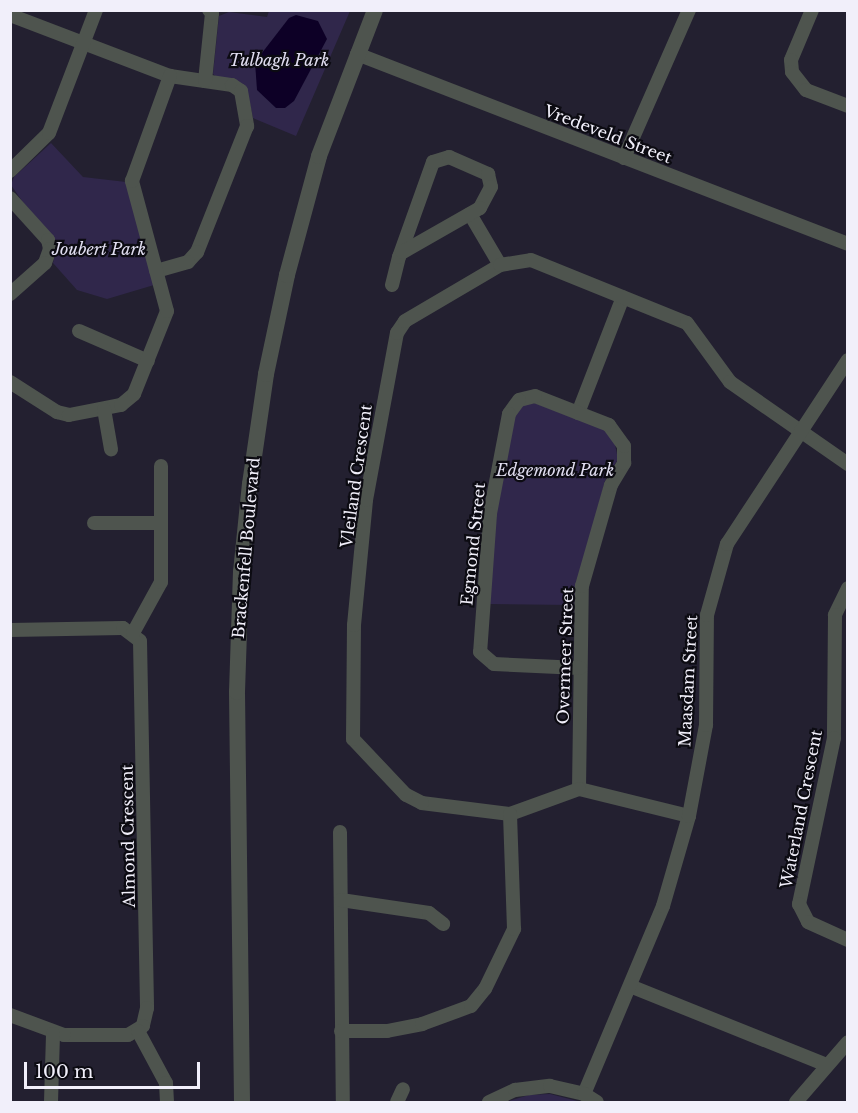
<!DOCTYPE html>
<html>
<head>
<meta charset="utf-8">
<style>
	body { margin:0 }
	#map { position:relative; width:858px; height:1113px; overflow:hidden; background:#232030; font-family:"Libre Baskerville",serif }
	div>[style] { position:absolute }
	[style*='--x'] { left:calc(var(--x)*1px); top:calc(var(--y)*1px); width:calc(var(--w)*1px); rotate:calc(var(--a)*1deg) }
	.green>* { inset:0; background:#30274b }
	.water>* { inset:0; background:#0d0026 }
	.minor>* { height:14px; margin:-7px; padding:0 7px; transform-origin:7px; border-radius:7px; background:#4e544e }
	.tertiary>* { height:16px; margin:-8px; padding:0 8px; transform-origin:8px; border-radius:8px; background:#4e544e }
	span { translate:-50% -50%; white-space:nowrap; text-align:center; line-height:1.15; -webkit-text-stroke:4.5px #0c0b12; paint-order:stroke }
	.park-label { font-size:16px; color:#e1def1; font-style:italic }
	.street-label { font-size:16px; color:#f1effa }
	.frame { position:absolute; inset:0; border:12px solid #f1effa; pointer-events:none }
	.scale { position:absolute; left:24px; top:1062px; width:176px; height:27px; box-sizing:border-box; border:3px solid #f1effa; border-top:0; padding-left:8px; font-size:18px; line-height:21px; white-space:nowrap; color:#f1effa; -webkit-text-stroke:4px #0c0b12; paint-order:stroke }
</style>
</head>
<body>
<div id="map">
	<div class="green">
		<div style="clip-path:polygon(269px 11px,350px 11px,296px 136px,253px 118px,250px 104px,213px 74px,219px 16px,229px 12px,267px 17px)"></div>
		<div style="clip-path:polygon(51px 143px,83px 177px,126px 182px,154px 285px,107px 299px,77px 290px,53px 263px,56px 250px,11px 185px,14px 177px)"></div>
		<div style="clip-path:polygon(535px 403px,605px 430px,614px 440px,618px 459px,605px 481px,573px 605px,488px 604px,493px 526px,512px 418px,522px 405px)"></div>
		<div style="clip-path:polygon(550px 1094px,581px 1102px,505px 1102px,529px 1095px)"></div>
	</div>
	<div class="water">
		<div style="clip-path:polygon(296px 15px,318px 21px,327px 39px,294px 101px,285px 108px,276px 108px,257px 90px,255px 62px,289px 18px)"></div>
	</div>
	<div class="minor">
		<div style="--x:812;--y:10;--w:54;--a:112.8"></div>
		<div style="--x:791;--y:60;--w:12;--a:85"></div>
		<div style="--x:792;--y:72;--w:23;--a:52"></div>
		<div style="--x:806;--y:90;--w:45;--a:20.9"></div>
		<div style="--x:10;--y:15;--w:171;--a:20.9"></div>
		<div style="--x:170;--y:76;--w:63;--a:8.3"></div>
		<div style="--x:232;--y:85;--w:11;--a:34"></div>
		<div style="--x:241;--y:91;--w:36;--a:80"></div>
		<div style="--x:247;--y:126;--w:136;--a:111.6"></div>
		<div style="--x:197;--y:252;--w:13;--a:132"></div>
		<div style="--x:188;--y:262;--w:33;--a:164"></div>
		<div style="--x:357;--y:54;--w:526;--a:21.15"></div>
		<div style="--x:205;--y:81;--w:68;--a:-84.1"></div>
		<div style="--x:212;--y:13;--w:4;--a:-135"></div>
		<div style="--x:624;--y:158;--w:162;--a:-66.3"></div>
		<div style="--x:10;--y:171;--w:54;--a:-44.3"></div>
		<div style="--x:49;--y:133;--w:132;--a:-69.1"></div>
		<div style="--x:10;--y:198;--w:57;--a:47.9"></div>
		<div style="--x:48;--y:240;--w:9;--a:77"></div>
		<div style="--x:50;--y:249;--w:15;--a:110"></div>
		<div style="--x:45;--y:263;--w:47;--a:138.5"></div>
		<div style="--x:470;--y:214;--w:59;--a:59.5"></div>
		<div style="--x:392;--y:285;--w:29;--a:-76"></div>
		<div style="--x:399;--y:257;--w:101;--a:-70.3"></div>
		<div style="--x:433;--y:162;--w:17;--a:-17"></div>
		<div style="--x:449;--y:157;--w:43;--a:23.6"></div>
		<div style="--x:488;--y:174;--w:13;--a:77"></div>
		<div style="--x:491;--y:187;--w:24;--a:118"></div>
		<div style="--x:480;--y:208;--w:89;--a:150.3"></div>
		<div style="--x:79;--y:331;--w:75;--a:23.5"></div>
		<div style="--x:10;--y:382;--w:56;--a:32.6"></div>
		<div style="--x:57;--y:412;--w:12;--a:14"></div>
		<div style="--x:69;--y:415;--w:53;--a:-10.9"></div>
		<div style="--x:121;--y:405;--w:17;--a:-40"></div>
		<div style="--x:134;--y:394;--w:89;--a:-68.3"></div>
		<div style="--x:167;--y:311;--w:135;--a:-105.1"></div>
		<div style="--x:132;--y:181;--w:112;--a:-70.1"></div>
		<div style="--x:104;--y:409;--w:41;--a:80.1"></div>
		<div style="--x:578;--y:413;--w:124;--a:-68.8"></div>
		<div style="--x:94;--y:523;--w:67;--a:0"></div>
		<div style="--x:848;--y:588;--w:30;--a:116"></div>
		<div style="--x:835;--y:615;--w:123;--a:90.5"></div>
		<div style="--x:834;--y:738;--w:170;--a:101.9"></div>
		<div style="--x:799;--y:904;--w:20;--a:63"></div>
		<div style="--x:808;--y:922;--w:44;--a:24.2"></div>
		<div style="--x:10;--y:630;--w:113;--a:-1"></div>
		<div style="--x:123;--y:628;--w:21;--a:37"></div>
		<div style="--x:140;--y:641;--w:367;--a:88.9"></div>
		<div style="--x:147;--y:1008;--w:18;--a:103"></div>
		<div style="--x:143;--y:1026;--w:17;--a:149"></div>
		<div style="--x:128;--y:1035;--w:64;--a:180"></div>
		<div style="--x:64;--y:1035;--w:58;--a:-159.7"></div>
		<div style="--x:133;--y:633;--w:58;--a:-61.2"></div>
		<div style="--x:161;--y:582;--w:116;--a:-90"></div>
		<div style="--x:579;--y:789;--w:203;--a:-89.2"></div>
		<div style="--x:582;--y:586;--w:105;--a:-74"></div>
		<div style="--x:611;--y:485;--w:26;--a:-59"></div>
		<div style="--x:624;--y:463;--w:17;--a:-90"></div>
		<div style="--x:624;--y:446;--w:26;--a:-126"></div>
		<div style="--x:609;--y:425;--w:79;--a:-158.6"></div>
		<div style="--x:535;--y:396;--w:16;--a:166"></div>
		<div style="--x:519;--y:400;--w:17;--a:126"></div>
		<div style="--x:509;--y:414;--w:102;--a:100.8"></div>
		<div style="--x:490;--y:514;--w:138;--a:94.1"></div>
		<div style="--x:480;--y:652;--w:18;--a:41"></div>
		<div style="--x:494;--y:664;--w:86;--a:2.7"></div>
		<div style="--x:689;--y:816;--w:113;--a:-166.2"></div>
		<div style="--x:579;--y:789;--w:73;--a:160.1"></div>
		<div style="--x:510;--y:814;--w:89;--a:-172.9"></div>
		<div style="--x:422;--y:803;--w:18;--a:-153"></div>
		<div style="--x:406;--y:795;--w:77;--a:-133.4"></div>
		<div style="--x:353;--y:739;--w:114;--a:-89.5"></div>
		<div style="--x:354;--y:625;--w:126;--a:-84.5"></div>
		<div style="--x:366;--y:500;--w:170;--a:-79.5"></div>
		<div style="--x:397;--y:333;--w:14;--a:-56"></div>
		<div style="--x:405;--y:321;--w:110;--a:-30.5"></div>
		<div style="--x:500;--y:265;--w:31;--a:-9"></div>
		<div style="--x:531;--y:260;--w:168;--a:22"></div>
		<div style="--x:687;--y:323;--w:73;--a:53.9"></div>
		<div style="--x:730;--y:382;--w:144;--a:34.8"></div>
		<div style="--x:340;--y:832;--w:270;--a:89.4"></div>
		<div style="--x:341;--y:900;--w:89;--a:8.4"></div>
		<div style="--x:429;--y:913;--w:18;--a:38"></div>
		<div style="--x:630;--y:986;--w:212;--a:21.9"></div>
		<div style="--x:138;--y:1031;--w:59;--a:61.7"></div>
		<div style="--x:166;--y:1083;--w:19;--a:87"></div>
		<div style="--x:341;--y:1031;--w:46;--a:0"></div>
		<div style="--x:387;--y:1031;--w:36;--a:-11"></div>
		<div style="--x:422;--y:1024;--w:52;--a:-20.2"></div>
		<div style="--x:471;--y:1006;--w:22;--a:-51"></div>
		<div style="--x:485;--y:989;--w:67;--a:-64.2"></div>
		<div style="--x:514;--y:929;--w:115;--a:-92"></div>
		<div style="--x:584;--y:1094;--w:204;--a:-67.2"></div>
		<div style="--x:663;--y:906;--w:94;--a:-73.9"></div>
		<div style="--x:689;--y:816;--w:93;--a:-79.4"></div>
		<div style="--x:706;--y:725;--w:110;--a:-89.5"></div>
		<div style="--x:707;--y:615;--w:74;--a:-74.3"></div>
		<div style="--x:727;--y:544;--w:220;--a:-56.7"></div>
		<div style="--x:51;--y:1102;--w:68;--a:-88.3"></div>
		<div style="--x:397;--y:1102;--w:14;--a:-65"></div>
		<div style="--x:489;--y:1102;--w:29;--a:-25"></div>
		<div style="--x:515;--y:1090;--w:35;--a:-7"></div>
		<div style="--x:550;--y:1086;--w:35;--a:13"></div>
		<div style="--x:584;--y:1094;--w:15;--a:32"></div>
		<div style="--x:796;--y:1102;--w:79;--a:-49.1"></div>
	</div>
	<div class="tertiary">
		<div style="--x:242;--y:1102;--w:410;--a:-90.7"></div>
		<div style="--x:237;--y:692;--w:120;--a:-88.1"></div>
		<div style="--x:241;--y:572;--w:88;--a:-84.2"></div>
		<div style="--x:250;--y:484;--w:111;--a:-81.7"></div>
		<div style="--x:266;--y:374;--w:101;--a:-78"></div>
		<div style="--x:287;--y:275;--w:123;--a:-74.9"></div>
		<div style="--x:319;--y:156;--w:156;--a:-69"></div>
	</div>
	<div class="park-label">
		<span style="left:279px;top:60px">Tulbagh Park</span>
		<span style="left:99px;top:249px">Joubert Park</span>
		<span style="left:555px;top:470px">Edgemond Park</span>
	</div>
	<div class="street-label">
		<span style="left:608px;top:134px;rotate:21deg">Vredeveld Street</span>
		<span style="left:356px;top:476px;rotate:-82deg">Vleiland Crescent</span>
		<span style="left:473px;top:544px;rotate:-84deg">Egmond Street</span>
		<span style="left:246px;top:548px;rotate:-85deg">Brackenfell Boulevard</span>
		<span style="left:565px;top:656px;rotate:-88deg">Overmeer Street</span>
		<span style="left:688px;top:681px;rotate:-87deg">Maasdam Street</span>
		<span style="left:801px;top:809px;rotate:-79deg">Waterland Crescent</span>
		<span style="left:128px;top:836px;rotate:-91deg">Almond Crescent</span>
	</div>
	<div class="frame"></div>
	<div class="scale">100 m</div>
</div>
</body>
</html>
